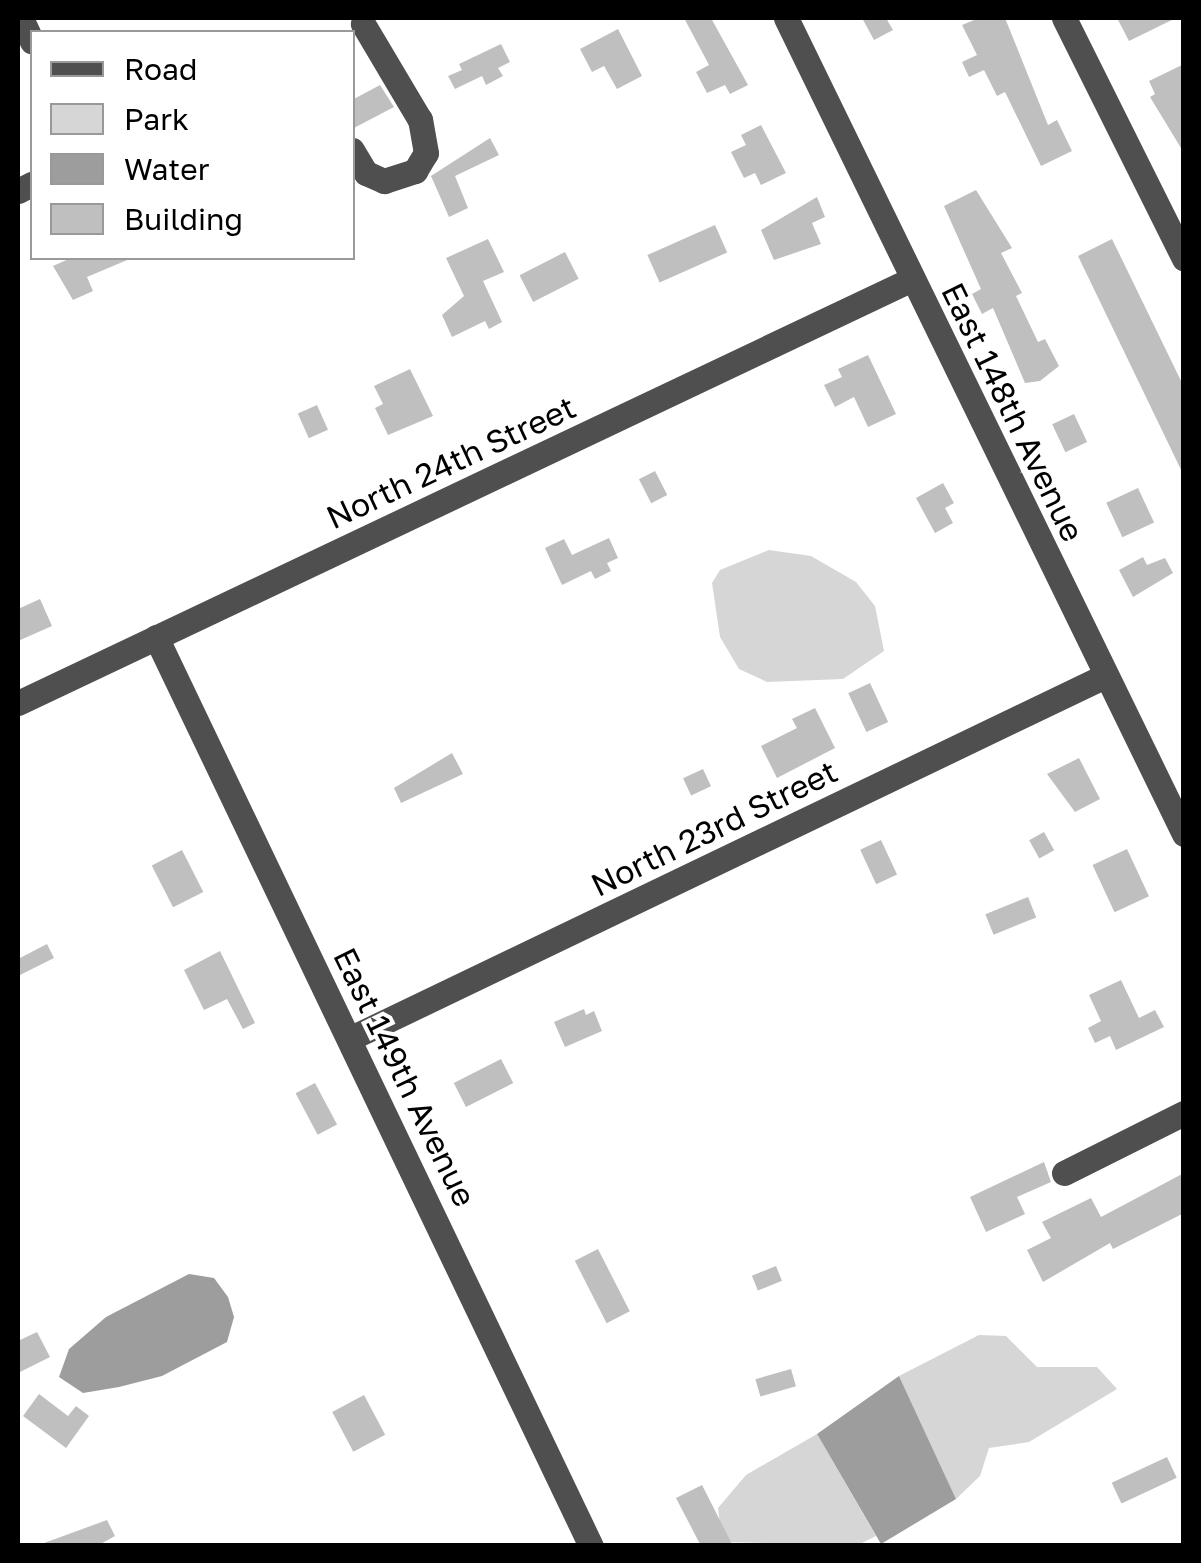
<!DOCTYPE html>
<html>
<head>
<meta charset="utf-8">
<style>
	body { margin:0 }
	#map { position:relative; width:1201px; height:1563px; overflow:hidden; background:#fff; font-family:"Golos Text",sans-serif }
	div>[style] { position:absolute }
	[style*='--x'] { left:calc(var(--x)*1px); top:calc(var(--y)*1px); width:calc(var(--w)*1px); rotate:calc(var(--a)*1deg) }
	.green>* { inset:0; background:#d6d6d6 }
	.water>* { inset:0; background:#9d9d9d }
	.building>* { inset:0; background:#bfbfbf; transform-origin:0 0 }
	.minor>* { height:25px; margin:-12.5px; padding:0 12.5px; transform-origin:12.5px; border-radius:12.5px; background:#4f4f4f }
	span { translate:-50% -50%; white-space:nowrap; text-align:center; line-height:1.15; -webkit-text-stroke:8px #fff; paint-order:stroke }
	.street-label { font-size:32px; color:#000 }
	.frame { position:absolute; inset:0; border:20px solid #000; pointer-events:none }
	.legend { position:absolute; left:30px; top:30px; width:325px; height:230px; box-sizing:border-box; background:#fff; border:2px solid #999; margin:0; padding:12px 18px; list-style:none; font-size:30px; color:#000 }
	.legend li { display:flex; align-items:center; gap:20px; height:50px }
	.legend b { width:50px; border:2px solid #999 }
</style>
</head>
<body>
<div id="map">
	<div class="green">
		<div style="clip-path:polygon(769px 550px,811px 556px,856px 582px,875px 606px,884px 651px,843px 679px,767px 682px,739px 669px,720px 637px,712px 583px,720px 570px)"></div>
		<div style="clip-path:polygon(979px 1335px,1006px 1336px,1037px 1367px,1097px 1367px,1117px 1389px,1029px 1442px,989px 1448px,980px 1476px,956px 1499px,899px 1376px)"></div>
		<div style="clip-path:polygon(817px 1434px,876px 1536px,858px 1545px,722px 1542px,718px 1508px,746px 1475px)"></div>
	</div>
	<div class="water">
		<div style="clip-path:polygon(189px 1274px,214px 1278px,228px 1297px,234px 1317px,227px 1342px,162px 1376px,119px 1387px,83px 1393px,59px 1377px,69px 1349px,106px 1317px)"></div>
		<div style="clip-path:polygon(899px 1376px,956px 1499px,881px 1544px,817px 1434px)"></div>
	</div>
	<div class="building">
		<div style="clip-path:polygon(684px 18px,711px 18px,748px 85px,730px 94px,725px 85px,707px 93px,696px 72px,709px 65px)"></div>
		<div style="clip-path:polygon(862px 18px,886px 18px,893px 30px,874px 40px)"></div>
		<div style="clip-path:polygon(979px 18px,1005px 18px,1048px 125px,1057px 120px,1072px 151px,1041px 166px,1005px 92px,997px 96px,984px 70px,969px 77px,962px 62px,977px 55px,962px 25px)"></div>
		<div style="clip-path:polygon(1117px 18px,1176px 18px,1129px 41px)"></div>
		<div style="clip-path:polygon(618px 29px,642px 76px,617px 89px,604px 66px,592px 72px,580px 49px)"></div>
		<div style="clip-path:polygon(501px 44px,510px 62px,498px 68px,503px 76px,486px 85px,482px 76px,455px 89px,448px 76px,462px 70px,459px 64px)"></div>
		<div style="clip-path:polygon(1184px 64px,1184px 153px,1150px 97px,1155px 94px,1149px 81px)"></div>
		<div style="clip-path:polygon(380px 85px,394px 107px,352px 129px,352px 100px)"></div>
		<div style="clip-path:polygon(761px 125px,786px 173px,761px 185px,755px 173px,744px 178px,731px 152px,746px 145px,741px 135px)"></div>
		<div style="clip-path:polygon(490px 138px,499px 155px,455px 176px,468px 208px,449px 217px,431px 176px)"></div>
		<div style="clip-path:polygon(976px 190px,1012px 248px,1001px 253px,1022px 293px,1016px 296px,1038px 342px,1045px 339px,1059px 366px,1040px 381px,1025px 383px,993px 308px,982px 314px,972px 294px,981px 289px,944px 206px)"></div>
		<div style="clip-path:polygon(817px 197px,825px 217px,812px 223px,821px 244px,774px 260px,761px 230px)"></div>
		<div style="left:715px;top:225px;width:30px;height:74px;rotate:66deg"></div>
		<div style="clip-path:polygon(488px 239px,504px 272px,483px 281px,502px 322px,489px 329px,485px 321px,452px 337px,442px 315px,464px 296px,446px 258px)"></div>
		<div style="clip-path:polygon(1112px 239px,1184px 387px,1184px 476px,1078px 256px)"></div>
		<div style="left:565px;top:252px;width:30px;height:51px;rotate:63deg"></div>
		<div style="clip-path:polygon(71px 258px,132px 258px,87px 277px,93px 291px,73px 300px,53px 266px)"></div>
		<div style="clip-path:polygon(868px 355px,896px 414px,868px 427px,854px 397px,835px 407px,824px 385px,842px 377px,838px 369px)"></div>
		<div style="clip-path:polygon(410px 369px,433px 416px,388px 435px,375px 408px,383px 404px,374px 386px)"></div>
		<div style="left:317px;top:405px;width:27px;height:21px;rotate:66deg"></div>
		<div style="left:1074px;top:414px;width:31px;height:24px;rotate:65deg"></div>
		<div style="left:655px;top:471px;width:27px;height:18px;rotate:63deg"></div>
		<div style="clip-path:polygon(943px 483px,954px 503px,945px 508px,953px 523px,935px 533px,916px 498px)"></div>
		<div style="left:1138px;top:488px;width:38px;height:35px;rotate:65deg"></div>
		<div style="clip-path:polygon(609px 538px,618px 558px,607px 563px,611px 571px,595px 579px,591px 571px,562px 585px,545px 548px,564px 539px,572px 555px)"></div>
		<div style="clip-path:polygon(1143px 557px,1147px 565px,1165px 558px,1173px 573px,1133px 597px,1119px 570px)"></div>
		<div style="clip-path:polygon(40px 599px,52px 626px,18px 641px,18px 609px)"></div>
		<div style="left:870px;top:683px;width:43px;height:24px;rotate:65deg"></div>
		<div style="clip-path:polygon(815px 708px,835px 748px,777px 778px,761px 746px,797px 728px,792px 719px)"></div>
		<div style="clip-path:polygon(452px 753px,463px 774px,401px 803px,394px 788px)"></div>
		<div style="clip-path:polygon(1079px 758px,1100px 799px,1075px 812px,1047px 774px)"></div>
		<div style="left:703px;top:769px;width:19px;height:22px;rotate:65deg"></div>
		<div style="left:1044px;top:832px;width:21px;height:17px;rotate:61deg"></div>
		<div style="left:881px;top:840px;width:38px;height:23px;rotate:65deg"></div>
		<div style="left:1127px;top:849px;width:52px;height:38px;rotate:65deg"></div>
		<div style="left:182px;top:850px;width:47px;height:34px;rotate:63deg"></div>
		<div style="left:1028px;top:897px;width:22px;height:46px;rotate:68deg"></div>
		<div style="clip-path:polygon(47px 944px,54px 958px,18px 976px,18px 959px)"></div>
		<div style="clip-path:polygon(220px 951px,255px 1023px,243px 1029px,227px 999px,204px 1010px,184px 970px)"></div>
		<div style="clip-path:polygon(1121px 980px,1139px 1018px,1155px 1010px,1164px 1027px,1116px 1050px,1110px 1036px,1095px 1043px,1088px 1028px,1101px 1021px,1089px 995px)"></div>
		<div style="clip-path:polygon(584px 1009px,586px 1015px,594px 1011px,602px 1031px,565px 1047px,554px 1022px)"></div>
		<div style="left:501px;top:1059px;width:27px;height:53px;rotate:63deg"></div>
		<div style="left:315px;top:1083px;width:47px;height:22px;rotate:62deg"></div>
		<div style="clip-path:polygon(1044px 1162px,1051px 1182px,1017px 1197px,1025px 1214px,986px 1232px,970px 1197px)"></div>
		<div style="clip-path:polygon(1184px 1173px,1184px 1213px,1113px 1249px,1110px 1243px,1043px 1282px,1027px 1250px,1051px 1238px,1042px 1222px,1091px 1198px,1101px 1217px)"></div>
		<div style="left:598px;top:1249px;width:70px;height:26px;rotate:63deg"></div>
		<div style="left:776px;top:1266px;width:16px;height:26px;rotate:68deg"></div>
		<div style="clip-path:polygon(37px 1332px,50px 1357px,18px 1373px,18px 1341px)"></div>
		<div style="left:791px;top:1369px;width:18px;height:37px;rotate:74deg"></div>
		<div style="clip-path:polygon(39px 1394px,68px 1416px,76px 1406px,89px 1416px,66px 1448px,23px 1416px)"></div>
		<div style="left:364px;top:1395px;width:45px;height:36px;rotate:62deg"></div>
		<div style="left:1167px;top:1457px;width:23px;height:61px;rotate:65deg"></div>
		<div style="clip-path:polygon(702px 1485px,733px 1546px,701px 1546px,676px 1498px)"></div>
		<div style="clip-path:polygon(107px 1520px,115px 1536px,97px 1546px,36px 1546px)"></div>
	</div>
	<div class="minor">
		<div style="--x:21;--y:18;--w:26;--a:65"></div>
		<div style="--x:786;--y:18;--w:908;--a:64"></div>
		<div style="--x:1064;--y:18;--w:269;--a:63.5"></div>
		<div style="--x:352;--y:150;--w:27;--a:59"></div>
		<div style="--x:366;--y:173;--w:20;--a:24"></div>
		<div style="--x:384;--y:181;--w:33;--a:-18"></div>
		<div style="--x:415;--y:171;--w:21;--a:-59"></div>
		<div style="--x:426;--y:153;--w:34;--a:-100"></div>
		<div style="--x:420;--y:120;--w:112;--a:-120.7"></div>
		<div style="--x:18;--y:191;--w:16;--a:-27"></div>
		<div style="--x:156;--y:637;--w:1008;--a:64.43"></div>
		<div style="--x:18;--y:703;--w:989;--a:-25.37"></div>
		<div style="--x:351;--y:1038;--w:836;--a:-25.65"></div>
		<div style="--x:1064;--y:1173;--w:134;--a:-26.6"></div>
	</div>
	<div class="street-label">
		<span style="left:1013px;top:412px;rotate:64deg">East 148th Avenue</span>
		<span style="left:451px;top:462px;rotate:-25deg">North 24th Street</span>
		<span style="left:714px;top:828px;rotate:-26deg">North 23rd Street</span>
		<span style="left:405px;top:1077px;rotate:64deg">East 149th Avenue</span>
	</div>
	<div class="frame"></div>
	<ul class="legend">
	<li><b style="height:12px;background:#4f4f4f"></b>Road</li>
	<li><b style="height:28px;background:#d6d6d6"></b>Park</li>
	<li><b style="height:28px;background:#9d9d9d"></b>Water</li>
	<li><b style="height:28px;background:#bfbfbf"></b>Building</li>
	</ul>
</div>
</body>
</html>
